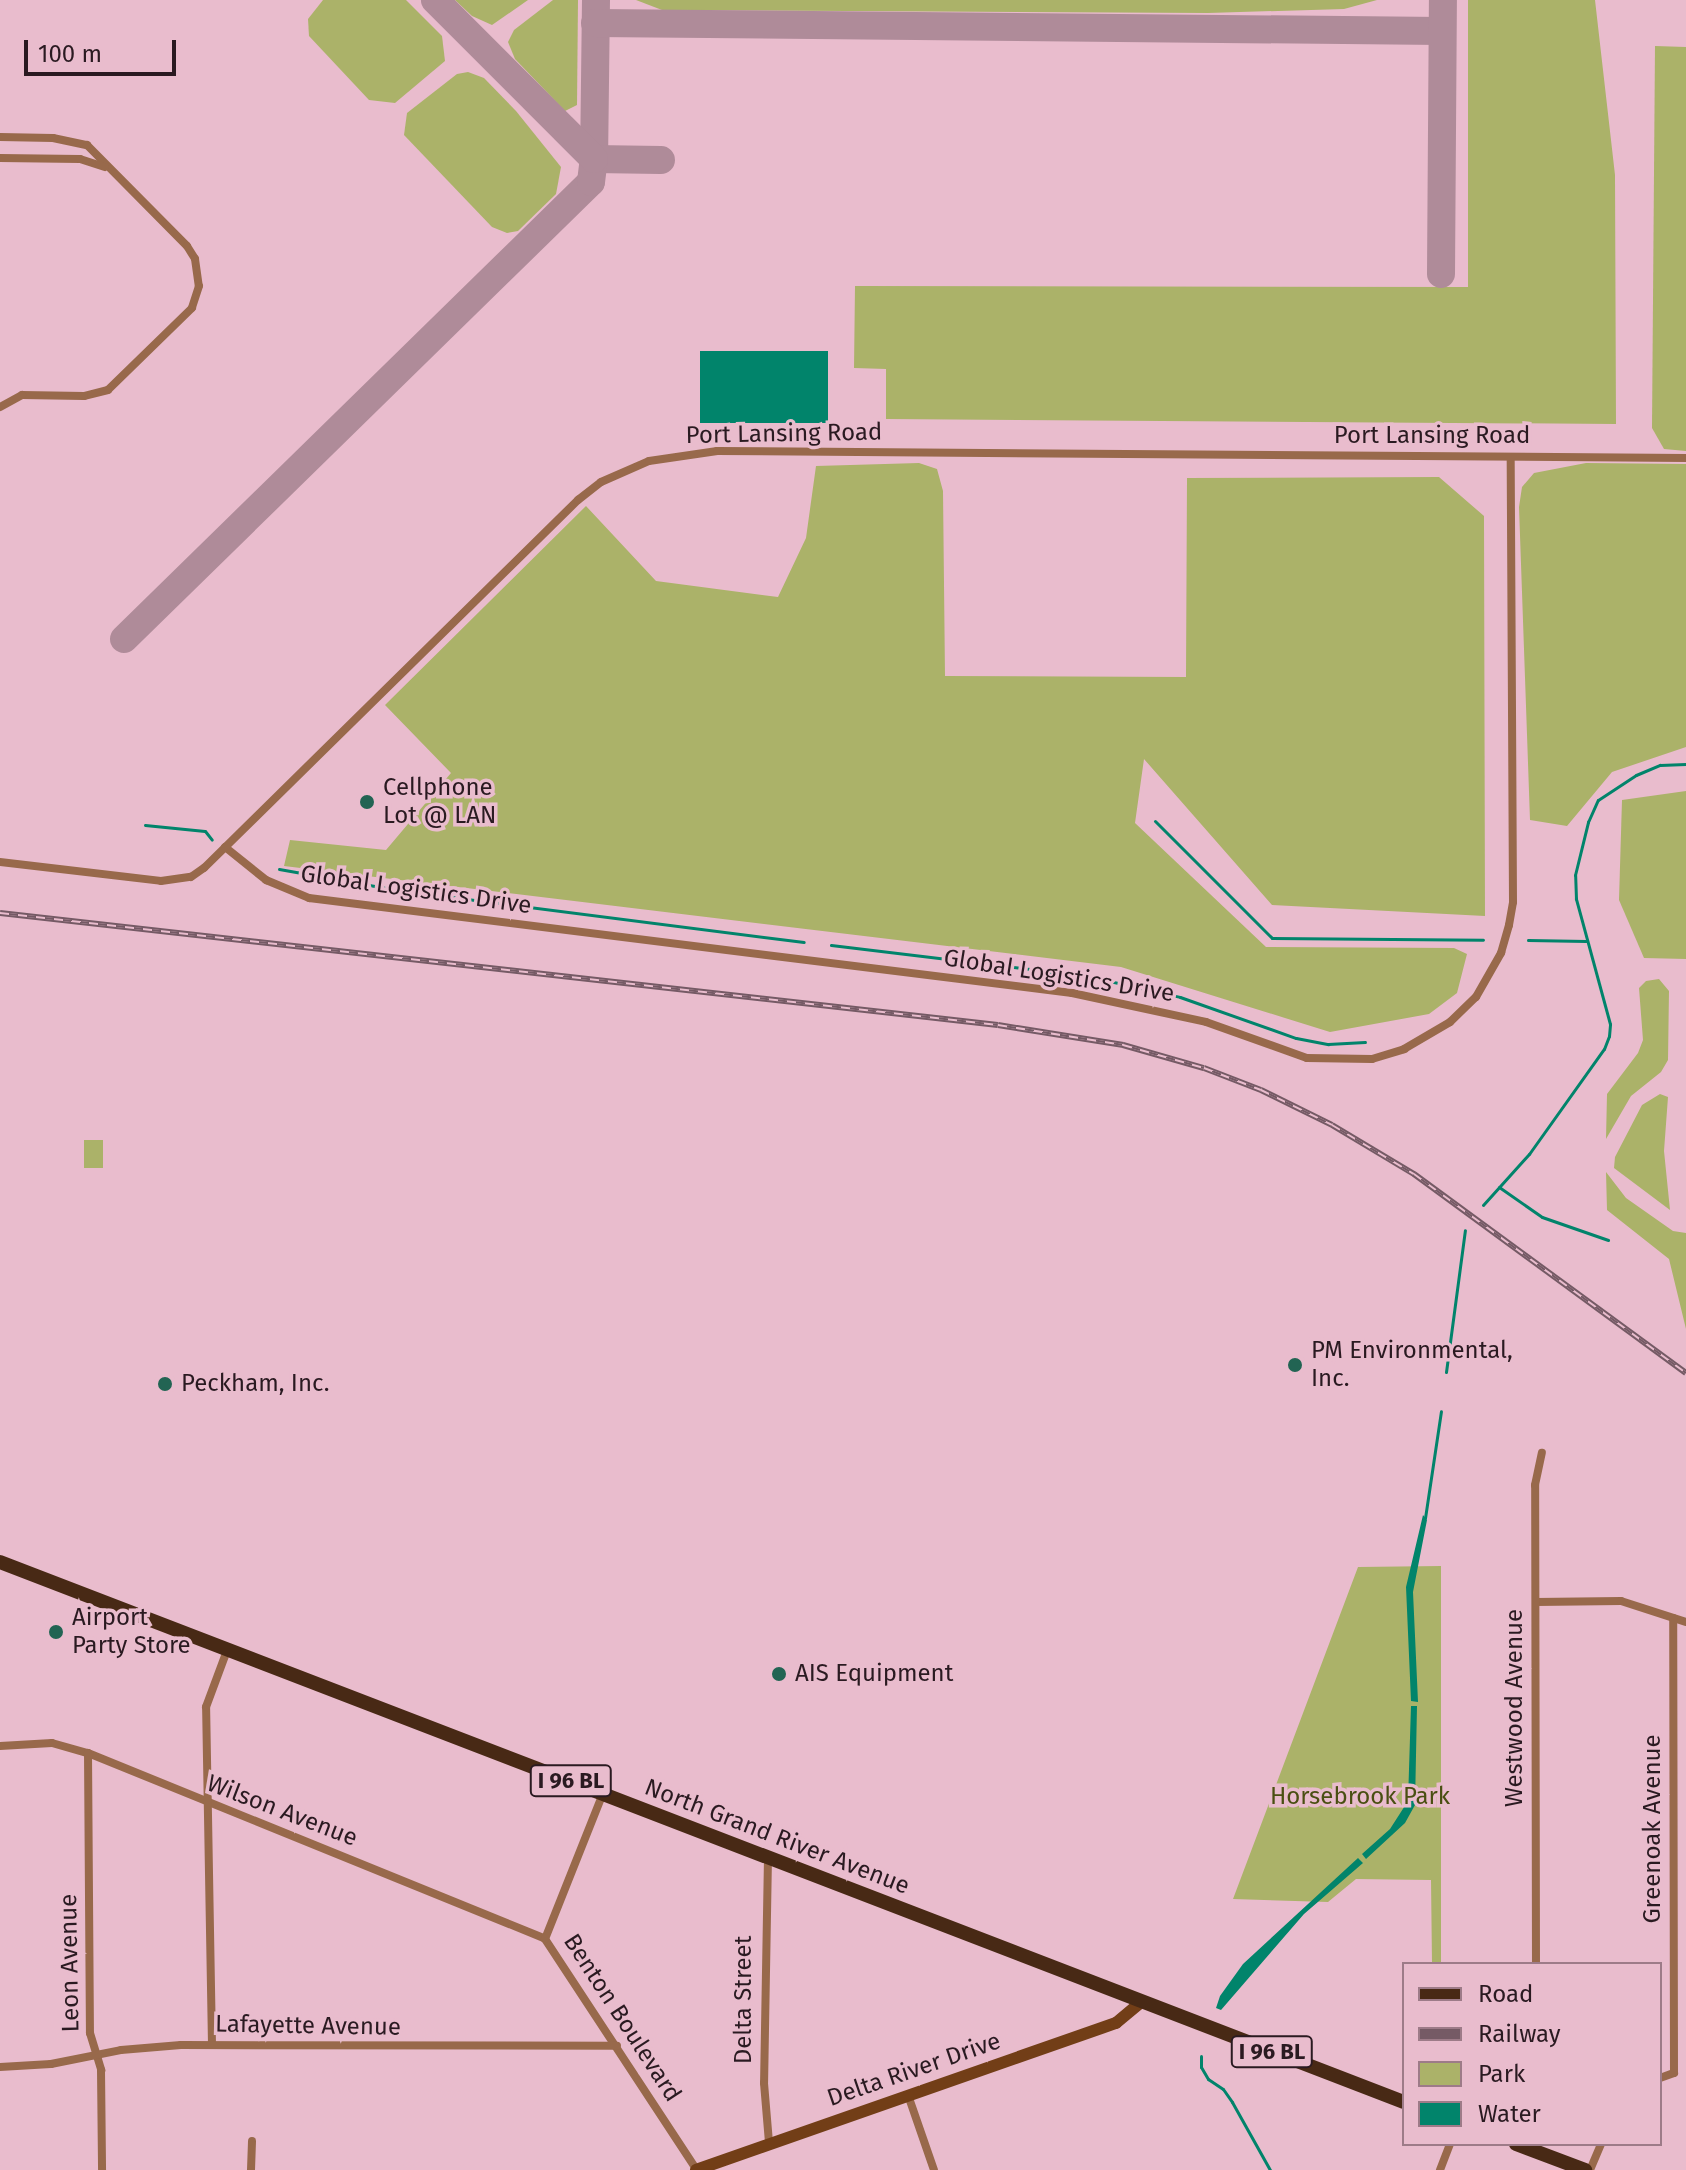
<!DOCTYPE html>
<html>
<head>
<meta charset="utf-8">
<style>
	body { margin:0 }
	#map { position:relative; width:1686px; height:2170px; overflow:hidden; background:#e9bccd; font-family:"Fira Sans",sans-serif }
	div>[style] { position:absolute }
	[style*='--x'] { left:calc(var(--x)*1px); top:calc(var(--y)*1px); width:calc(var(--w)*1px); rotate:calc(var(--a)*1deg) }
	.green>* { inset:0; background:#abb269; transform-origin:0 0 }
	.water>* { inset:0; background:#01846b; transform-origin:0 0 }
	.stream>* { height:3px; margin:-1.5px; padding:0 1.5px; transform-origin:1.5px; border-radius:1.5px; background:#01846b }
	.taxiway>* { height:28px; margin:-14px; padding:0 14px; transform-origin:14px; border-radius:14px; background:#af8b99 }
	.street>* { height:8px; margin:-4px; padding:0 4px; transform-origin:4px; border-radius:4px; background:#98694b }
	.secondary>* { height:12px; margin:-6px; padding:0 6px; transform-origin:6px; border-radius:6px; background:#723e17 }
	.primary>* { height:14px; margin:-7px; padding:0 7px; transform-origin:7px; border-radius:7px; background:#482915 }
	.rail>* { height:6px; margin-top:-3px; transform-origin:0; background:repeating-linear-gradient(90deg,#e9bccd 0 9px,#755a65 0 18px); box-sizing:border-box; border-block:2px solid #755a65 }
	.dots>* { width:22px; height:22px; translate:-50% -50%; box-sizing:border-box; border:4px solid #e9bccd; border-radius:50% }
	span { translate:-50% -50%; white-space:nowrap; text-align:center; line-height:1.15; -webkit-text-stroke:7px #e9bccd; paint-order:stroke }
	.shield-label span { padding:2px 6px; background:#e9bccd; border:2px solid; border-radius:6px; -webkit-text-stroke-width:0 }
	.shield-label { font-size:22px; color:#2a1a21; font-weight:700 }
	.street-label { font-size:24px; color:#2a1a21 }
	.poi-label { font-size:24px; color:#2a1a21 }
	.left { translate:0 -50%; text-align:left }
	.park-label { font-size:24px; color:#4a4f12 }
	.legend { position:absolute; left:1402px; top:1962px; width:260px; height:184px; box-sizing:border-box; background:#e9bccd; border:2px solid #9d7b88; margin:0; padding:10px 14px; list-style:none; font-size:24px; color:#2a1a21 }
	.legend li { display:flex; align-items:center; gap:16px; height:40px }
	.legend b { width:40px; border:2px solid #9d7b88 }
	.scale { position:absolute; left:24px; top:40px; width:152px; height:36px; box-sizing:border-box; border:4px solid #2a1a21; border-top:0; padding-left:10px; font-size:24px; line-height:28px; white-space:nowrap; color:#2a1a21; -webkit-text-stroke:6px #e9bccd; paint-order:stroke }
</style>
</head>
<body>
<div id="map">
	<div class="green">
		<div style="clip-path:polygon(323px 0,406px 0,442px 36px,445px 61px,395px 103px,369px 100px,309px 36px,308px 19px)"></div>
		<div style="clip-path:polygon(455px 0,528px 0,492px 25px,472px 16px)"></div>
		<div style="clip-path:polygon(553px 0,578px 0,577px 105px,565px 111px,515px 59px,508px 42px,514px 30px)"></div>
		<div style="clip-path:polygon(636px 0,1377px 0,1344px 9px,1208px 13px,662px 10px)"></div>
		<div style="clip-path:polygon(1468px 0,1595px 0,1615px 175px,1616px 424px,886px 419px,886px 369px,854px 368px,855px 286px,1468px 287px)"></div>
		<div style="clip-path:polygon(1655px 46px,1686px 47px,1686px 451px,1664px 449px,1652px 428px)"></div>
		<div style="clip-path:polygon(468px 72px,484px 78px,516px 111px,561px 167px,556px 194px,518px 231px,507px 233px,492px 227px,404px 135px,407px 113px,457px 74px)"></div>
		<div style="clip-path:polygon(919px 463px,937px 469px,943px 491px,945px 676px,1186px 677px,1187px 478px,1439px 477px,1484px 516px,1485px 916px,1272px 905px,1144px 759px,1135px 823px,1266px 947px,1454px 948px,1467px 954px,1457px 993px,1429px 1014px,1330px 1032px,1121px 967px,284px 866px,290px 840px,386px 850px,451px 773px,385px 705px,586px 506px,656px 581px,778px 597px,806px 538px,816px 466px)"></div>
		<div style="clip-path:polygon(1586px 463px,1686px 464px,1686px 747px,1612px 772px,1567px 826px,1530px 820px,1519px 507px,1522px 487px,1534px 473px)"></div>
		<div style="clip-path:polygon(1686px 791px,1686px 959px,1644px 958px,1619px 900px,1622px 800px)"></div>
		<div style="clip-path:polygon(1659px 979px,1669px 991px,1668px 1060px,1661px 1072px,1631px 1096px,1606px 1139px,1607px 1094px,1638px 1053px,1643px 1040px,1639px 988px,1646px 981px)"></div>
		<div style="clip-path:polygon(1660px 1094px,1668px 1097px,1664px 1151px,1670px 1210px,1614px 1168px,1615px 1157px,1642px 1105px)"></div>
		<div style="left:84px;top:1140px;width:19px;height:28px"></div>
		<div style="clip-path:polygon(1606px 1172px,1626px 1198px,1673px 1231px,1686px 1233px,1686px 1329px,1669px 1259px,1607px 1210px)"></div>
		<div style="clip-path:polygon(1441px 1566px,1441px 1964px,1432px 1964px,1431px 1880px,1356px 1879px,1328px 1902px,1233px 1899px,1358px 1567px)"></div>
	</div>
	<div class="water">
		<div style="left:700px;top:351px;width:128px;height:72px"></div>
		<div style="clip-path:polygon(1423px 1515px,1427px 1520px,1413px 1592px,1418px 1702px,1411px 1701px,1406px 1587px)"></div>
		<div style="clip-path:polygon(1411px 1706px,1417px 1706px,1415px 1805px,1405px 1823px,1366px 1859px,1362px 1854px,1390px 1829px,1408px 1801px)"></div>
		<div style="clip-path:polygon(1358px 1858px,1363px 1863px,1304px 1914px,1221px 2010px,1216px 2008px,1220px 1996px,1243px 1964px)"></div>
	</div>
	<div class="stream">
		<div style="--x:1155;--y:821;--w:165;--a:45"></div>
		<div style="--x:1272;--y:938;--w:211;--a:0.5"></div>
		<div style="--x:145;--y:825;--w:60;--a:5.7"></div>
		<div style="--x:205;--y:831;--w:11;--a:52"></div>
		<div style="--x:279;--y:869;--w:120;--a:10.1"></div>
		<div style="--x:397;--y:890;--w:410;--a:7.3"></div>
		<div style="--x:1528;--y:940;--w:58;--a:1"></div>
		<div style="--x:831;--y:945;--w:258;--a:6.9"></div>
		<div style="--x:1087;--y:976;--w:95;--a:12.7"></div>
		<div style="--x:1180;--y:997;--w:123;--a:19.5"></div>
		<div style="--x:1296;--y:1038;--w:33;--a:11"></div>
		<div style="--x:1328;--y:1044;--w:37;--a:-3"></div>
		<div style="--x:1499;--y:1187;--w:52;--a:34.9"></div>
		<div style="--x:1542;--y:1217;--w:70;--a:19.2"></div>
		<div style="--x:1483;--y:1205;--w:69;--a:-48"></div>
		<div style="--x:1529;--y:1154;--w:129;--a:-54.5"></div>
		<div style="--x:1604;--y:1049;--w:14;--a:-69"></div>
		<div style="--x:1609;--y:1036;--w:12;--a:-85"></div>
		<div style="--x:1610;--y:1024;--w:130;--a:-105.2"></div>
		<div style="--x:1576;--y:899;--w:24;--a:-92"></div>
		<div style="--x:1575;--y:875;--w:55;--a:-76.2"></div>
		<div style="--x:1588;--y:822;--w:24;--a:-66"></div>
		<div style="--x:1598;--y:800;--w:45;--a:-33.3"></div>
		<div style="--x:1636;--y:775;--w:26;--a:-23"></div>
		<div style="--x:1660;--y:765;--w:26;--a:-2"></div>
		<div style="--x:1446;--y:1372;--w:143;--a:-82.4"></div>
		<div style="--x:1425;--y:1518;--w:108;--a:-81.5"></div>
		<div style="--x:1201;--y:2056;--w:11;--a:90"></div>
		<div style="--x:1201;--y:2067;--w:14;--a:60"></div>
		<div style="--x:1208;--y:2079;--w:18;--a:34"></div>
		<div style="--x:1223;--y:2089;--w:16;--a:55"></div>
		<div style="--x:1232;--y:2102;--w:78;--a:60.8"></div>
	</div>
	<div class="taxiway">
		<div style="--x:596;--y:0;--w:159;--a:90.7"></div>
		<div style="--x:594;--y:159;--w:67;--a:0.9"></div>
		<div style="--x:595;--y:23;--w:847;--a:0.54"></div>
		<div style="--x:1441;--y:274;--w:274;--a:-89.6"></div>
		<div style="--x:124;--y:639;--w:653;--a:-44.38"></div>
		<div style="--x:591;--y:182;--w:23;--a:-83"></div>
		<div style="--x:594;--y:159;--w:225;--a:-135"></div>
	</div>
	<div class="street">
		<div style="--x:0;--y:137;--w:53;--a:1.1"></div>
		<div style="--x:53;--y:138;--w:35;--a:12"></div>
		<div style="--x:87;--y:145;--w:142;--a:45.3"></div>
		<div style="--x:187;--y:246;--w:15;--a:58"></div>
		<div style="--x:195;--y:259;--w:27;--a:82"></div>
		<div style="--x:199;--y:286;--w:23;--a:108"></div>
		<div style="--x:192;--y:308;--w:117;--a:135.7"></div>
		<div style="--x:108;--y:390;--w:25;--a:166"></div>
		<div style="--x:84;--y:396;--w:62;--a:-179.1"></div>
		<div style="--x:22;--y:395;--w:25;--a:151"></div>
		<div style="--x:0;--y:158;--w:80;--a:0.7"></div>
		<div style="--x:80;--y:159;--w:26;--a:18"></div>
		<div style="--x:225;--y:847;--w:53;--a:38.8"></div>
		<div style="--x:266;--y:880;--w:47;--a:22.7"></div>
		<div style="--x:309;--y:898;--w:769;--a:7.1"></div>
		<div style="--x:1072;--y:993;--w:137;--a:12.2"></div>
		<div style="--x:1206;--y:1022;--w:107;--a:19.6"></div>
		<div style="--x:1307;--y:1058;--w:65;--a:0.9"></div>
		<div style="--x:1372;--y:1059;--w:34;--a:-17"></div>
		<div style="--x:1404;--y:1049;--w:53;--a:-30.4"></div>
		<div style="--x:1450;--y:1022;--w:36;--a:-44"></div>
		<div style="--x:1476;--y:997;--w:51;--a:-60.4"></div>
		<div style="--x:1501;--y:953;--w:29;--a:-74"></div>
		<div style="--x:1509;--y:925;--w:23;--a:-80"></div>
		<div style="--x:1513;--y:902;--w:445;--a:-90.3"></div>
		<div style="--x:0;--y:862;--w:162;--a:6.7"></div>
		<div style="--x:161;--y:881;--w:30;--a:-8"></div>
		<div style="--x:191;--y:877;--w:16;--a:-35"></div>
		<div style="--x:204;--y:868;--w:525;--a:-44.54"></div>
		<div style="--x:578;--y:500;--w:29;--a:-38"></div>
		<div style="--x:601;--y:482;--w:52;--a:-23.6"></div>
		<div style="--x:649;--y:461;--w:69;--a:-8.4"></div>
		<div style="--x:717;--y:451;--w:969;--a:0.41"></div>
		<div style="--x:1536;--y:1602;--w:85;--a:-0.7"></div>
		<div style="--x:1621;--y:1601;--w:68;--a:17.9"></div>
		<div style="--x:0;--y:1746;--w:52;--a:-3.3"></div>
		<div style="--x:52;--y:1743;--w:37;--a:16"></div>
		<div style="--x:88;--y:1753;--w:493;--a:22.1"></div>
		<div style="--x:545;--y:1939;--w:277;--a:56.7"></div>
		<div style="--x:88;--y:1753;--w:280;--a:89.6"></div>
		<div style="--x:90;--y:2033;--w:39;--a:73"></div>
		<div style="--x:101;--y:2070;--w:100;--a:89.4"></div>
		<div style="--x:768;--y:1857;--w:226;--a:91"></div>
		<div style="--x:764;--y:2083;--w:60;--a:85.2"></div>
		<div style="--x:545;--y:1939;--w:157;--a:-68.3"></div>
		<div style="--x:1536;--y:1964;--w:479;--a:-90.1"></div>
		<div style="--x:1535;--y:1485;--w:33;--a:-78"></div>
		<div style="--x:212;--y:2045;--w:338;--a:-91"></div>
		<div style="--x:206;--y:1707;--w:63;--a:-69.6"></div>
		<div style="--x:0;--y:2067;--w:51;--a:-3.4"></div>
		<div style="--x:51;--y:2064;--w:71;--a:-11.3"></div>
		<div style="--x:121;--y:2050;--w:60;--a:-4.8"></div>
		<div style="--x:181;--y:2045;--w:436;--a:0.1"></div>
		<div style="--x:1660;--y:2078;--w:15;--a:-20"></div>
		<div style="--x:1674;--y:2073;--w:455;--a:-90.1"></div>
		<div style="--x:908;--y:2095;--w:79;--a:70.9"></div>
		<div style="--x:251;--y:2170;--w:29;--a:-88"></div>
		<div style="--x:1440;--y:2170;--w:28;--a:-69"></div>
		<div style="--x:1590;--y:2170;--w:28;--a:-67"></div>
	</div>
	<div class="secondary">
		<div style="--x:696;--y:2170;--w:445;--a:-19.3"></div>
		<div style="--x:1116;--y:2023;--w:33;--a:-40"></div>
	</div>
	<div class="primary">
		<div style="--x:0;--y:1562;--w:1504;--a:21.04"></div>
		<div style="--x:1516;--y:2144;--w:74;--a:20.6"></div>
	</div>
	<div class="rail">
		<div style="--x:0;--y:913;--w:1004;--a:6.4"></div>
		<div style="--x:998;--y:1025;--w:127;--a:9.1"></div>
		<div style="--x:1123;--y:1045;--w:84;--a:15.9"></div>
		<div style="--x:1204;--y:1068;--w:61;--a:21.1"></div>
		<div style="--x:1261;--y:1090;--w:79;--a:26.2"></div>
		<div style="--x:1332;--y:1125;--w:96;--a:30.9"></div>
		<div style="--x:1414;--y:1174;--w:337;--a:36.2"></div>
	</div>
	<div class="dots">
		<div style="left:367px;top:802px;background:#226453"></div>
		<div style="left:1295px;top:1365px;background:#226453"></div>
		<div style="left:165px;top:1384px;background:#226453"></div>
		<div style="left:56px;top:1632px;background:#226453"></div>
		<div style="left:779px;top:1674px;background:#226453"></div>
	</div>
	<div class="shield-label">
		<span style="left:571px;top:1781px">I 96 BL</span>
		<span style="left:1272px;top:2052px">I 96 BL</span>
	</div>
	<div class="street-label">
		<span style="left:784px;top:434px;rotate:-1deg">Port Lansing Road</span>
		<span style="left:1432px;top:436px">Port Lansing Road</span>
		<span style="left:416px;top:890px;rotate:8deg">Global Logistics Drive</span>
		<span style="left:1059px;top:976px;rotate:9deg">Global Logistics Drive</span>
		<span style="left:1515px;top:1708px;rotate:-90deg">Westwood Avenue</span>
		<span style="left:282px;top:1811px;rotate:21deg">Wilson Avenue</span>
		<span style="left:1653px;top:1829px;rotate:-90deg">Greenoak Avenue</span>
		<span style="left:777px;top:1837px;rotate:21deg">North Grand River Avenue</span>
		<span style="left:70px;top:1963px;rotate:-91deg">Leon Avenue</span>
		<span style="left:744px;top:2000px;rotate:-90deg">Delta Street</span>
		<span style="left:622px;top:2018px;rotate:57deg">Benton Boulevard</span>
		<span style="left:308px;top:2026px;rotate:1deg">Lafayette Avenue</span>
		<span style="left:914px;top:2070px;rotate:-19deg">Delta River Drive</span>
	</div>
	<div class="poi-label">
		<span class="left" style="left:383px;top:802px">Cellphone<br>Lot @ LAN</span>
		<span class="left" style="left:1311px;top:1365px">PM Environmental,<br>Inc.</span>
		<span class="left" style="left:181px;top:1384px">Peckham, Inc.</span>
		<span class="left" style="left:72px;top:1632px">Airport<br>Party Store</span>
		<span class="left" style="left:795px;top:1674px">AIS Equipment</span>
	</div>
	<div class="park-label">
		<span style="left:1360px;top:1797px">Horsebrook Park</span>
	</div>
	<ul class="legend">
	<li><b style="height:10px;background:#482915"></b>Road</li>
	<li><b style="height:10px;background:#755a65"></b>Railway</li>
	<li><b style="height:22px;background:#abb269"></b>Park</li>
	<li><b style="height:22px;background:#01846b"></b>Water</li>
	</ul>
	<div class="scale">100 m</div>
</div>
</body>
</html>
